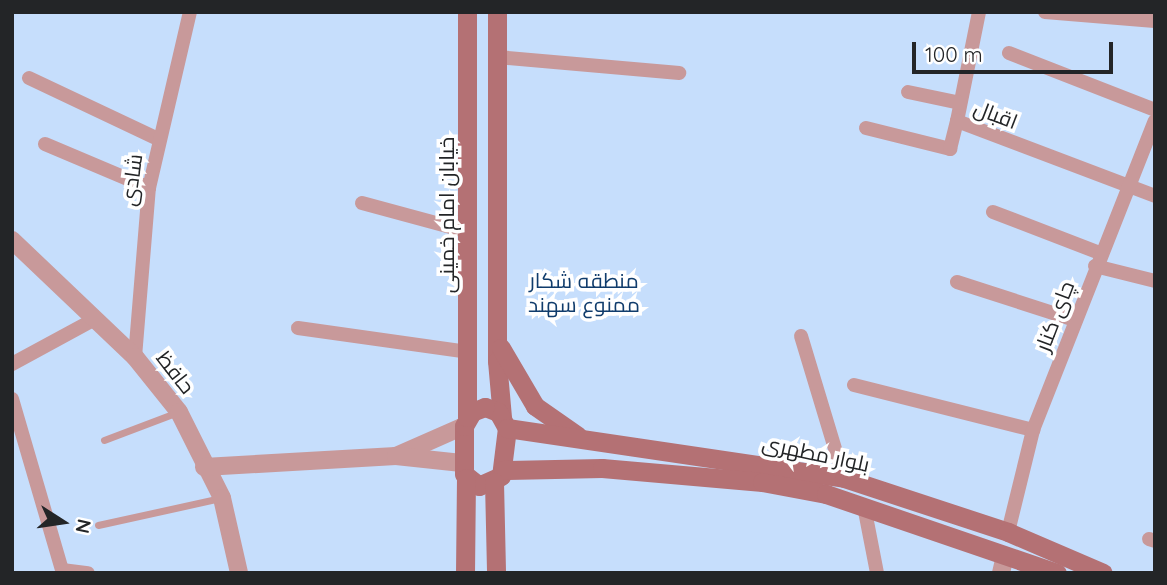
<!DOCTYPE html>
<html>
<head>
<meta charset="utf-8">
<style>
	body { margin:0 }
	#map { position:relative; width:1167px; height:585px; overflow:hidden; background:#e7ebef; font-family:Quicksand,Cairo,sans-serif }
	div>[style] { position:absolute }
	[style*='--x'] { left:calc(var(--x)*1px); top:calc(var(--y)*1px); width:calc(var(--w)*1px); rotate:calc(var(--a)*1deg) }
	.green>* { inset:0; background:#c6defc; transform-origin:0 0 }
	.service>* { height:7px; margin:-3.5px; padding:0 3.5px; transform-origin:3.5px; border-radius:3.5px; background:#c8999a }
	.minor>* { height:14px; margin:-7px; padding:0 7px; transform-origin:7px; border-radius:7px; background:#c8999a }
	.tertiary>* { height:18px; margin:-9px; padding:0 9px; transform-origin:9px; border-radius:9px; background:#c8999a }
	.secondary>* { height:19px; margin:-9.5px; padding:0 9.5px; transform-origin:9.5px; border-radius:9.5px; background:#b47174 }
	span { translate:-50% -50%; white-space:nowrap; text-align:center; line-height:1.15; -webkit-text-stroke:7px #fff; paint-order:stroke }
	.street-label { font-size:21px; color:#232527 }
	.park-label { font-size:21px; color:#103c6c }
	.frame { position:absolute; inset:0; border:14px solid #232527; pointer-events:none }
	.north { position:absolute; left:28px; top:487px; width:70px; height:70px; -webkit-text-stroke:5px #fff; paint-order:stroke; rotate:102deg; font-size:19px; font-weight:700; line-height:28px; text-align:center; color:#232527 }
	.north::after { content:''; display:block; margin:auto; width:24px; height:32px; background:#232527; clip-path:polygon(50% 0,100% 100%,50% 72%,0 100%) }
	.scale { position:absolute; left:912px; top:42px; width:201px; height:32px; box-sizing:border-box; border:4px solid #232527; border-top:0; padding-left:9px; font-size:21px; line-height:24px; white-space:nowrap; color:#232527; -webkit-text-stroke:5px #fff; paint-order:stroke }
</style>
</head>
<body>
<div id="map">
	<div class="green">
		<div style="left:12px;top:12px;width:1143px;height:561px"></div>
	</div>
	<div class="service">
		<div style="--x:104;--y:440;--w:79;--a:-20.7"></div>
		<div style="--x:98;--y:525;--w:126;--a:-12.4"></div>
	</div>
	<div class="minor">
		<div style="--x:979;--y:12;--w:111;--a:101.4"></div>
		<div style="--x:957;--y:121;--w:212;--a:20.7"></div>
		<div style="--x:1045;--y:12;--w:110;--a:4.7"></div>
		<div style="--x:1009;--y:53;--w:157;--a:21.3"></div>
		<div style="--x:497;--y:57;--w:183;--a:5"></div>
		<div style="--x:29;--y:78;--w:143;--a:25.3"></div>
		<div style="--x:908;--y:92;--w:53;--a:11.9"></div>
		<div style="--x:866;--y:128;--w:87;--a:14"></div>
		<div style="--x:950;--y:149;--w:29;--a:-76"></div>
		<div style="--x:45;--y:144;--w:113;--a:22.9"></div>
		<div style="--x:362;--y:203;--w:111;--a:15.2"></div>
		<div style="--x:993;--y:212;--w:115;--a:21"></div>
		<div style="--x:1095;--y:266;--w:62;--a:14"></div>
		<div style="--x:957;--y:282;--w:124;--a:17.9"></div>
		<div style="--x:298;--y:328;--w:173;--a:8"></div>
		<div style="--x:801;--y:336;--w:148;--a:73.2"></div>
		<div style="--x:135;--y:357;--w:170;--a:-85.3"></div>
		<div style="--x:149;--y:188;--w:181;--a:-76.9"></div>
		<div style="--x:12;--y:364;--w:92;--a:-28.5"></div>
		<div style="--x:854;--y:385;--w:185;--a:14.1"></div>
		<div style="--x:12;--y:399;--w:178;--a:73.7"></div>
		<div style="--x:62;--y:570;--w:26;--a:7"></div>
		<div style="--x:864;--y:506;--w:68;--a:79"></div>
		<div style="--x:1008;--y:532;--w:105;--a:-76.2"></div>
		<div style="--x:1033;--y:430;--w:332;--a:-68.5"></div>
		<div style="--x:1149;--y:539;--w:6;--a:18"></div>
	</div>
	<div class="tertiary">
		<div style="--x:12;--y:240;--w:170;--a:43.6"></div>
		<div style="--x:135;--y:357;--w:70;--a:51.3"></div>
		<div style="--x:179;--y:412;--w:96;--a:63.4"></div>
		<div style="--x:222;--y:498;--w:77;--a:77.2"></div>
		<div style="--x:396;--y:456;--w:74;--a:-23.8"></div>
		<div style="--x:204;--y:467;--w:192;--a:-3.3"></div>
		<div style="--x:396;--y:456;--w:66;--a:6.1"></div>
		<div style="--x:1001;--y:573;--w:18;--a:-77"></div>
	</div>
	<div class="secondary">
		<div style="--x:497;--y:12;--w:349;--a:90"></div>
		<div style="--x:497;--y:361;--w:56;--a:84.9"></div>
		<div style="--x:501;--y:348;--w:67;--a:59.6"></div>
		<div style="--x:535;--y:406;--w:52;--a:34.9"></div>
		<div style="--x:485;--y:407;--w:14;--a:21"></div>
		<div style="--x:498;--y:412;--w:18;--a:61"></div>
		<div style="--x:507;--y:428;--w:48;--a:97.1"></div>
		<div style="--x:501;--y:476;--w:24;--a:156"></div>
		<div style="--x:479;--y:486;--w:19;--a:-141"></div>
		<div style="--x:464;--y:474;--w:48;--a:-90"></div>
		<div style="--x:464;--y:426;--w:16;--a:-60"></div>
		<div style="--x:472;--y:412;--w:14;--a:-21"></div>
		<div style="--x:467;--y:417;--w:405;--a:-90"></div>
		<div style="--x:507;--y:428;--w:341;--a:8.4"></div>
		<div style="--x:844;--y:478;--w:173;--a:18.2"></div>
		<div style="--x:1008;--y:532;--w:103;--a:23.3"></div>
		<div style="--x:503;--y:470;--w:99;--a:-1.2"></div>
		<div style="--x:602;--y:468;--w:161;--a:5"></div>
		<div style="--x:762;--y:482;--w:65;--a:10.6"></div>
		<div style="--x:826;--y:494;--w:244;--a:18.9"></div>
		<div style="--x:494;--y:482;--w:91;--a:88.7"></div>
		<div style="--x:465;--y:573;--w:95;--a:-89.4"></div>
	</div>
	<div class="street-label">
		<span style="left:996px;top:114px;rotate:21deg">اقبال</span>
		<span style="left:131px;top:180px;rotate:-82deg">شادی</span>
		<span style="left:446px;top:215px;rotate:-90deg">خیابان امام خمینی</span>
		<span style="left:1054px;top:316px;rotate:-69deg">چای کنار</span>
		<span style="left:176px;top:372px;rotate:52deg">حافظ</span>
		<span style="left:816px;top:453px;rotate:12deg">بلوار مطهری</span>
	</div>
	<div class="park-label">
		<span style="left:584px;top:292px">منطقه شکار<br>ممنوع سهند</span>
	</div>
	<div class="frame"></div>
	<div class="north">N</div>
	<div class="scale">100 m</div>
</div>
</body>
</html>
